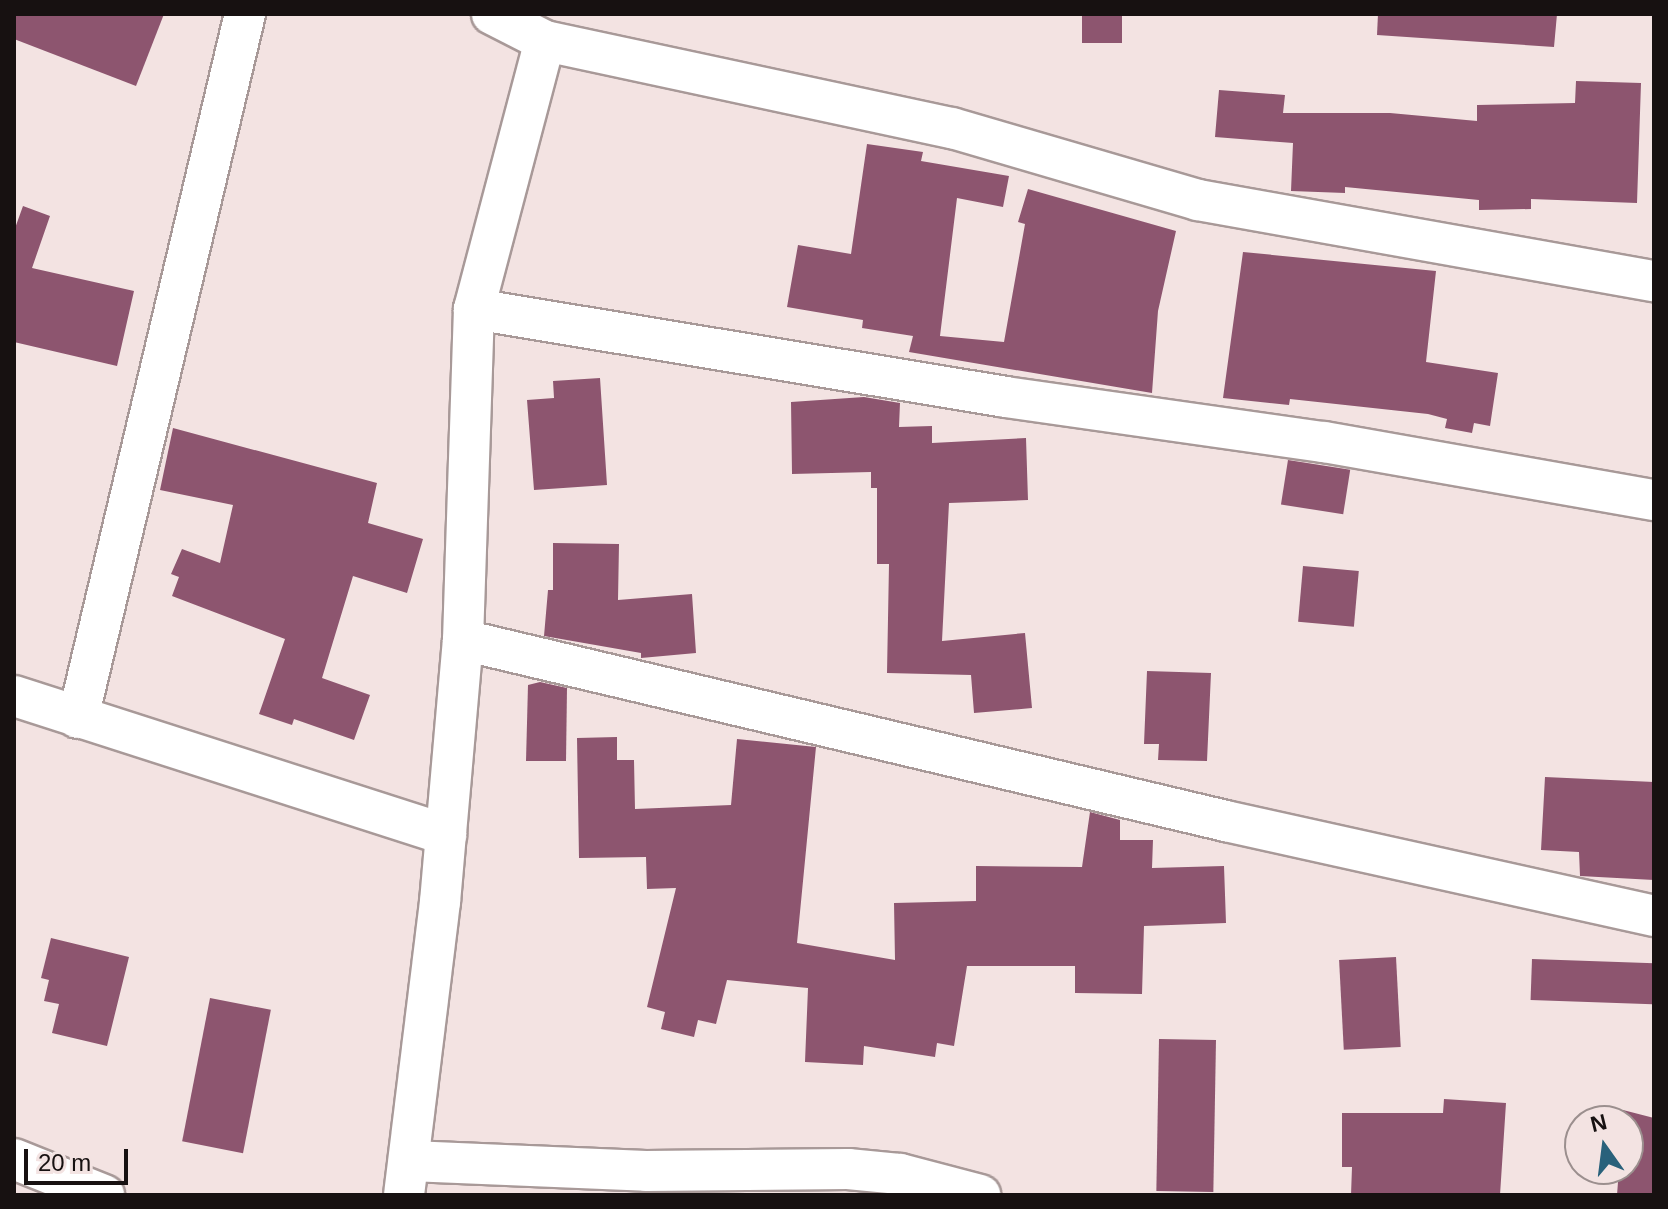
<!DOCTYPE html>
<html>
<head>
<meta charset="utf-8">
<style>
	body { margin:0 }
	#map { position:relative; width:1668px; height:1209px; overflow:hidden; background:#f3e3e2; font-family:Helvetica,sans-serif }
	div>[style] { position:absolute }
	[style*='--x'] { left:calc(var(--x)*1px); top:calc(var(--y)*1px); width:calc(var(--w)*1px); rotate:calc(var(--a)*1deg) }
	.building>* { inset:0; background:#8d556f; transform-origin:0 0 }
	.roads { filter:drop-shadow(2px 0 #a89998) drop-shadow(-2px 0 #a89998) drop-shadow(0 2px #a89998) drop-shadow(0 -2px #a89998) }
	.minor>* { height:40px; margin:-20px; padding:0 20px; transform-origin:20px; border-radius:20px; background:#fff }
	span { translate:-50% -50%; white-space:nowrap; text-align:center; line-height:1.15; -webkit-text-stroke:6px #f3e3e2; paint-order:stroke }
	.frame { position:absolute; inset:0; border:16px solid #171111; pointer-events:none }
	.north { position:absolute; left:1564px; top:1105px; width:80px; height:80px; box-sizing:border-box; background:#f3e3e2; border:2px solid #9b8f8e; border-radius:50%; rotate:346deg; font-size:22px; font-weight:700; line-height:32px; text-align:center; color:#171111 }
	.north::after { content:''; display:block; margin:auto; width:28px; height:36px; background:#29617b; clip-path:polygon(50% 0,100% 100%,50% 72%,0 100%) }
	.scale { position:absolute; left:24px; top:1149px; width:104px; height:36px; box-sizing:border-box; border:4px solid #171111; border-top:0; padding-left:10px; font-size:24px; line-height:28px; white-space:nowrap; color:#171111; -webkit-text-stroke:6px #f3e3e2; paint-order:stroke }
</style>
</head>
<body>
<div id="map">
	<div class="building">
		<div style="clip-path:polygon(14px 14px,164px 14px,136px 86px,14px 39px)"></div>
		<div style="left:1082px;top:14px;width:40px;height:29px"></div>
		<div style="clip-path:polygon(1378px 14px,1557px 14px,1554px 47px,1377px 35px)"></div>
		<div style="clip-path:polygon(1576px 81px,1641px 83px,1637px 203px,1531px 199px,1531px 209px,1479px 210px,1479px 200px,1345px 187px,1345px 193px,1291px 191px,1293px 143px,1215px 137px,1219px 90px,1285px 95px,1283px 113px,1390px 113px,1477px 121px,1477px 105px,1575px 103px)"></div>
		<div style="clip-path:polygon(867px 144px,923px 152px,921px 161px,1009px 176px,1003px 207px,957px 198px,940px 336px,1004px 342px,1025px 224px,1018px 222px,1028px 189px,1176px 231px,1158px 311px,1152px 393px,909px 352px,913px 336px,862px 328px,863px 320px,787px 307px,798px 245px,851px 254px)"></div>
		<div style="clip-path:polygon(23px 206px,50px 216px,32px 268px,134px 291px,117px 366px,14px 342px,14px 231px)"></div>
		<div style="clip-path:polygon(1243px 252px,1436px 271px,1426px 362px,1498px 373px,1490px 426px,1474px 423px,1472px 433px,1445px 428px,1447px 419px,1428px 414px,1290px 399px,1289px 405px,1223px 398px)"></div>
		<div style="clip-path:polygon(600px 378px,607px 485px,534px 490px,527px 400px,554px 398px,553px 381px)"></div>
		<div style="clip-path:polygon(864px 397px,900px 403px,899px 427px,932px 426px,932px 443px,1026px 438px,1028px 500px,949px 503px,942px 641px,1025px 633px,1032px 708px,974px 713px,971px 675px,887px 673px,889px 564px,877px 564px,877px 488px,871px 488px,871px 472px,792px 474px,791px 402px)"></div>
		<div style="clip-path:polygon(173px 428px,377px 483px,368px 523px,423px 539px,407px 593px,353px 576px,322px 678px,370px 695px,354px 740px,294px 719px,292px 725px,259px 714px,285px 639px,172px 596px,179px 577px,171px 574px,182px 549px,220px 563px,233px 505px,160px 490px)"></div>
		<div style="left:1288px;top:460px;width:63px;height:45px;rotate:9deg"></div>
		<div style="clip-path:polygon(553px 543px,619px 544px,618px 600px,692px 594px,696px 653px,641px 658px,641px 653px,544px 636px,548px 590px,553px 590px)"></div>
		<div style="left:1303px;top:566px;width:56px;height:56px;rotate:5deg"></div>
		<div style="clip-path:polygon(1147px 671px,1211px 673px,1207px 761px,1158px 760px,1159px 744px,1144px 744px)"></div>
		<div style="clip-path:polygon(540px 682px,567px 688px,566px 761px,526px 761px,528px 685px)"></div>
		<div style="clip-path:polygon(617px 737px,617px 760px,634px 760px,635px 809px,731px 805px,737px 739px,816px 747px,797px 943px,895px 960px,894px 903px,976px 901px,976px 866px,1082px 867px,1090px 812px,1120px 820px,1120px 840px,1153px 840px,1152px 868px,1224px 866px,1226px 923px,1144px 926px,1142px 994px,1075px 993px,1075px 966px,967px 966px,954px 1046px,937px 1043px,935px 1057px,864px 1046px,863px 1065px,805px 1062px,808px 988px,727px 980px,716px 1024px,698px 1020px,694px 1037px,661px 1029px,665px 1012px,647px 1007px,676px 888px,647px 889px,646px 857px,579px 858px,577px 738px)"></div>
		<div style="clip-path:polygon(1545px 777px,1654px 782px,1654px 880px,1580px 876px,1579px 852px,1541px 850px)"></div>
		<div style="clip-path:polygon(51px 938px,129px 957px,107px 1046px,52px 1033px,59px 1004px,44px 1001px,49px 980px,41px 978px)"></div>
		<div style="left:1396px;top:957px;width:90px;height:57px;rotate:87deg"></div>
		<div style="left:1532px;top:959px;width:122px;height:41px;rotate:2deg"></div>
		<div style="left:210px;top:998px;width:62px;height:146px;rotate:11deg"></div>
		<div style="left:1159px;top:1039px;width:57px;height:152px;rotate:1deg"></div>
		<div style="clip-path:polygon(1444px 1099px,1506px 1103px,1500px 1195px,1351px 1195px,1352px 1167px,1342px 1167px,1342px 1113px,1443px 1113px)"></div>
		<div style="clip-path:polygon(1623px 1110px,1654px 1118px,1654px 1195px,1617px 1195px,1619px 1169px,1628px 1169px,1628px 1121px,1622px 1121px)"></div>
	</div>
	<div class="roads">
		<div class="minor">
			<div style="--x:492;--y:14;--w:59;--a:27"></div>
			<div style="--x:545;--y:41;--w:416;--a:12.1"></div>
			<div style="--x:952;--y:128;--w:256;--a:16.3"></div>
			<div style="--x:1198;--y:200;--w:463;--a:10.1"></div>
			<div style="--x:474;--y:309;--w:539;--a:9.39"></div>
			<div style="--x:1006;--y:397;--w:321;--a:8.1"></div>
			<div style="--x:1324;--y:442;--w:335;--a:10"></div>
			<div style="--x:463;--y:640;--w:784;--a:13.35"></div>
			<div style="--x:1226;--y:821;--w:438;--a:12.5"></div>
			<div style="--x:14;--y:696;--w:454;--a:17.8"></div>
			<div style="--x:78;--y:718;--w:724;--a:-76.66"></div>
			<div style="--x:14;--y:1159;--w:97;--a:21.8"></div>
			<div style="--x:410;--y:1161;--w:236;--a:2.4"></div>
			<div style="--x:646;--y:1171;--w:202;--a:-0.6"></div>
			<div style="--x:848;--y:1169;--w:52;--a:5.5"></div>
			<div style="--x:900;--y:1174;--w:83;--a:14.7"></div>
			<div style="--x:404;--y:1195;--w:295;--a:-83"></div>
			<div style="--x:440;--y:902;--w:263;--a:-85"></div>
			<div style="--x:463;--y:640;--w:331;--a:-88.1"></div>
			<div style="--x:474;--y:309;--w:277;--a:-75.2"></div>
		</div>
	</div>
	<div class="frame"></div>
	<div class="north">N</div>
	<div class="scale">20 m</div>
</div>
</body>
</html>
